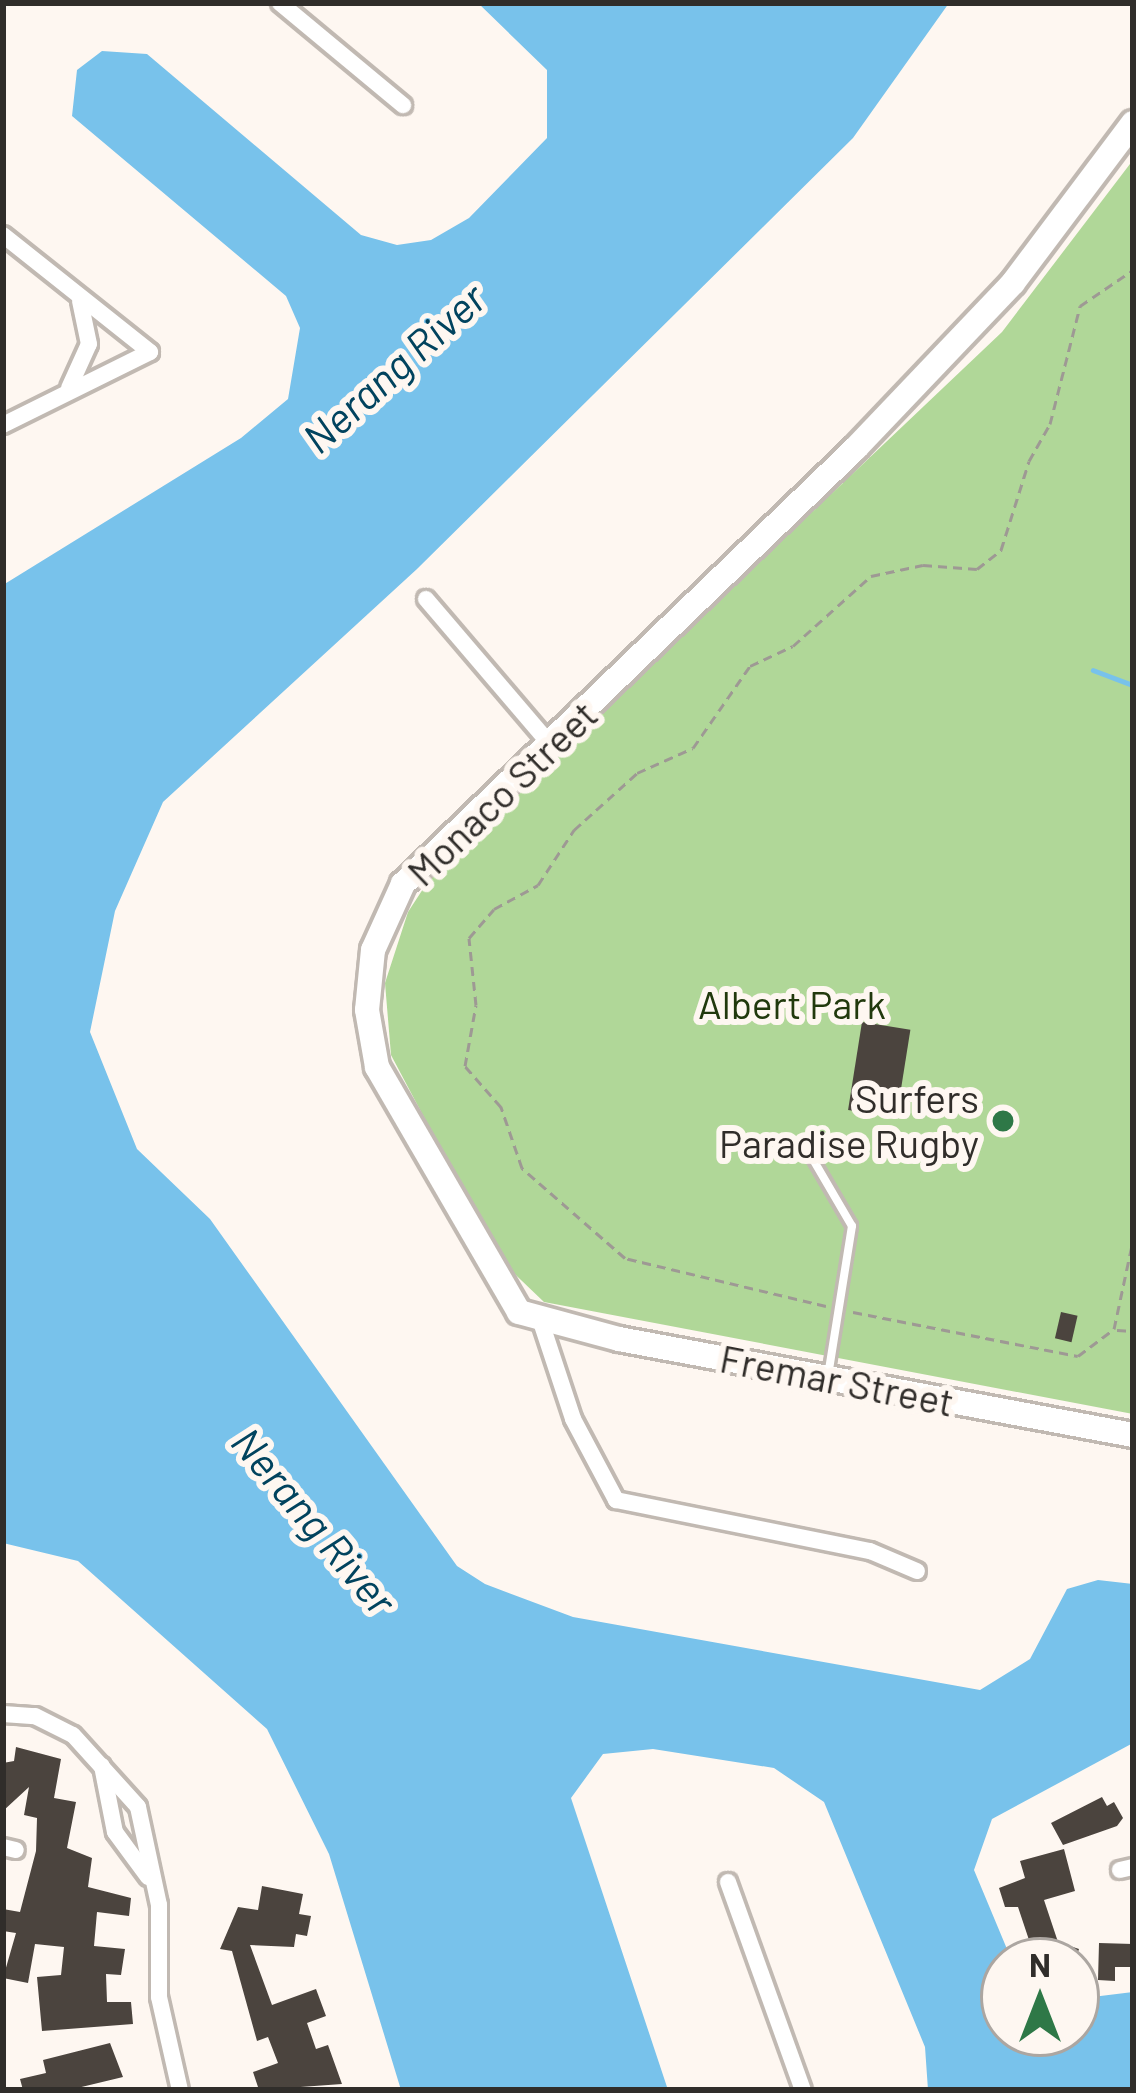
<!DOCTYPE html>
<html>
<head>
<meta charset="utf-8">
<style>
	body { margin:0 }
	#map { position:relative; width:1136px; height:2093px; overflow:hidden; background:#fef7f1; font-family:Barlow,sans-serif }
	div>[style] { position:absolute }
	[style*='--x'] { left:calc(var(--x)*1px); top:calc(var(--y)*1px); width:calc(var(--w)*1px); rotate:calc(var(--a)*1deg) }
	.green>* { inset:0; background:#b0d798 }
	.water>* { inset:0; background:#78c2eb }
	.stream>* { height:4.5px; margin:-2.25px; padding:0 2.25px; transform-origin:2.25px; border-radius:2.25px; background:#78c2eb }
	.building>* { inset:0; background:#4b443e; transform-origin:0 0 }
	.path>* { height:3px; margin-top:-1.5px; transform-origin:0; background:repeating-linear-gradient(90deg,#9e9994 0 9px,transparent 0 15px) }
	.roads { filter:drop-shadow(3px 0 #c1b9b2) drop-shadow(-3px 0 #c1b9b2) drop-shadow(0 3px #c1b9b2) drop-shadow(0 -3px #c1b9b2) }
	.lane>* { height:8px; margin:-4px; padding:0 4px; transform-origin:4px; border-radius:4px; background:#fff }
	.street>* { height:16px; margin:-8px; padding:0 8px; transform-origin:8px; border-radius:8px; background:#fff }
	.secondary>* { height:24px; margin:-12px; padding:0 12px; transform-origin:12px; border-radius:12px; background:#fff }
	.dots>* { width:33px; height:33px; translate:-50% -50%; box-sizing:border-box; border:6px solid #fef7f1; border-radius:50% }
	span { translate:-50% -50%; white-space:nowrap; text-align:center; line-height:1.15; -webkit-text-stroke:12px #fef7f1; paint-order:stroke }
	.street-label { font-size:39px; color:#302d2a }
	.park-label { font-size:39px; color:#21390d }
	.poi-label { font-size:39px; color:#302d2a }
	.right { translate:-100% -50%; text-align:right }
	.water-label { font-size:42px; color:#01435e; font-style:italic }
	.frame { position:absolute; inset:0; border:6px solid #302d2a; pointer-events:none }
	.north { position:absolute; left:980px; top:1937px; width:120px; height:120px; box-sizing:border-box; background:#fef7f1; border:3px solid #aca6a1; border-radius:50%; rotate:0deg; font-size:33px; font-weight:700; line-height:48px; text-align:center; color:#302d2a }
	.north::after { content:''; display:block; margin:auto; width:42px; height:54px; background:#2e7847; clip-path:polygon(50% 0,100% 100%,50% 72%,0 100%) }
</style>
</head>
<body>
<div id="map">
	<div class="green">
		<div style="clip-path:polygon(1133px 160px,1133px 1414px,544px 1302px,499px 1259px,391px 1055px,385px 983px,408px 912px,436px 869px,1002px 332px)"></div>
	</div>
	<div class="water">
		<div style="clip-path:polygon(478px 3px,949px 3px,853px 138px,417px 569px,163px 802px,115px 911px,90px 1032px,137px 1149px,210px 1219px,457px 1566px,485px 1584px,573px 1617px,980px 1690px,1030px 1659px,1067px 1589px,1098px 1580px,1133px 1584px,1133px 1743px,992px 1819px,974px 1870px,1012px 1961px,1004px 1961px,1004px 2033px,1076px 2033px,1076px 1999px,1133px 1992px,1133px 2090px,928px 2090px,925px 2047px,824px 1802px,774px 1768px,653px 1749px,603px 1754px,571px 1798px,668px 2090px,401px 2090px,329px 1854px,267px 1729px,78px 1561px,3px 1543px,3px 585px,241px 438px,288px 399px,300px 328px,286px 296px,72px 116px,77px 70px,102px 51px,147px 54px,361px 235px,397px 245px,431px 240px,469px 218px,547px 138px,547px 70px)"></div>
	</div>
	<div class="stream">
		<div style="--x:1093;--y:670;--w:43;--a:20.6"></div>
	</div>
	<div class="building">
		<div style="left:862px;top:1022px;width:49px;height:89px;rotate:9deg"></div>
		<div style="left:1061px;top:1312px;width:17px;height:27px;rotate:13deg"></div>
		<div style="clip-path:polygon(16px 1747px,61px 1759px,54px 1798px,76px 1802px,67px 1848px,92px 1858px,88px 1887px,131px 1898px,129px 1916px,97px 1912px,94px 1946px,125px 1949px,121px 1975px,106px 1974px,107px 2002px,131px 2002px,133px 2024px,42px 2031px,37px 1977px,61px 1975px,64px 1947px,35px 1944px,28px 1983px,3px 1978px,16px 1933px,3px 1931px,3px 1909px,20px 1912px,36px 1851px,37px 1818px,24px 1815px,29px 1787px,3px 1811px,3px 1763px,14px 1761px)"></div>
		<div style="clip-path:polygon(1102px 1797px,1107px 1806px,1114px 1802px,1123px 1818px,1117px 1826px,1063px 1845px,1051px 1823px)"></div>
		<div style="clip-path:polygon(1064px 1849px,1075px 1891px,1044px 1900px,1058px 1942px,1079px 1949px,1075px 1961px,1036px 1961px,1018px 1907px,1005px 1907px,999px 1888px,1025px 1878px,1020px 1861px)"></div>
		<div style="clip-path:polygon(262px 1886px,303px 1894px,299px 1914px,311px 1916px,307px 1936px,296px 1934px,294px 1947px,250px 1945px,272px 2005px,316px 1989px,326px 2016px,307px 2023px,316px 2049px,328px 2045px,342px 2084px,259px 2090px,253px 2072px,278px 2063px,268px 2037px,257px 2041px,232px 1951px,220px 1949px,238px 1907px,258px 1910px)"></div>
		<div style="clip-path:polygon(1099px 1943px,1133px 1944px,1133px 1967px,1115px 1967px,1115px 1981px,1098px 1980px)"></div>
		<div style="clip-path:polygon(110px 2043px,123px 2077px,69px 2090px,23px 2090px,20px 2079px,46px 2073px,43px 2060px)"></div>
	</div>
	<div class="path">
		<div style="--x:826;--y:1306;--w:207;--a:-166.6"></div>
		<div style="--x:625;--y:1258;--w:137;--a:-138.9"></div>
		<div style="--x:522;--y:1168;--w:65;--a:-109"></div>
		<div style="--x:501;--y:1107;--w:55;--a:-131.3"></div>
		<div style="--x:465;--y:1066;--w:62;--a:-79.8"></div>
		<div style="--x:476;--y:1005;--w:67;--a:-96"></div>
		<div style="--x:469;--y:938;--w:38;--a:-49"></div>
		<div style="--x:494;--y:909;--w:50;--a:-28.6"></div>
		<div style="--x:538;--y:885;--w:66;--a:-56.8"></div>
		<div style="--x:574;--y:830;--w:85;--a:-42.1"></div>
		<div style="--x:637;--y:773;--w:61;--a:-24.1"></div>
		<div style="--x:693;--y:748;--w:100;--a:-55.2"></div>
		<div style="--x:750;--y:666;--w:47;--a:-24.9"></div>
		<div style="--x:793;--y:646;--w:105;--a:-41.9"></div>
		<div style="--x:871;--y:576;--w:53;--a:-11.9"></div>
		<div style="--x:923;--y:565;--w:54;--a:4.2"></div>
		<div style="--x:977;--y:569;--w:31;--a:-38"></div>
		<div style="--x:1001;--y:550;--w:93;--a:-72.5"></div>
		<div style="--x:1029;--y:461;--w:43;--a:-60.4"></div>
		<div style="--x:1050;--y:424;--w:122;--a:-75.7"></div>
		<div style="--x:1080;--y:306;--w:64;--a:-34.2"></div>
		<div style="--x:853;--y:1312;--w:229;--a:11.1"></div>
		<div style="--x:1078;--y:1356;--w:45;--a:-36.9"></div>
		<div style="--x:1114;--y:1329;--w:91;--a:-77.9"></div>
		<div style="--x:1117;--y:1330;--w:16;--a:4"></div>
	</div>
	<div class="roads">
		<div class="lane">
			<div style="--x:804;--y:1144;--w:95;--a:59.7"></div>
			<div style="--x:852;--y:1226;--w:152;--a:99.1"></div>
		</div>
		<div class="street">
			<div style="--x:280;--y:3;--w:160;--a:39.7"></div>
			<div style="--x:3;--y:235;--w:188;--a:38.5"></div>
			<div style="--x:150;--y:352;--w:164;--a:153.6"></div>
			<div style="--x:69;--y:388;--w:48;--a:-65.6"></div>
			<div style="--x:89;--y:344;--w:44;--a:-101.8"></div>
			<div style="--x:426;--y:599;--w:188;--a:49.5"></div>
			<div style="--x:541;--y:1322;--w:102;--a:71.7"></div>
			<div style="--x:573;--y:1419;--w:92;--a:62"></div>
			<div style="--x:616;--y:1500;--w:259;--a:11.4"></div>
			<div style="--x:870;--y:1551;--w:51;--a:23.1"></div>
			<div style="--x:3;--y:1714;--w:32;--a:4"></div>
			<div style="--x:35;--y:1716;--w:42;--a:26.6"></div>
			<div style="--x:73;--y:1735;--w:97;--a:47.9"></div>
			<div style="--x:138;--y:1807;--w:100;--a:77.9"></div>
			<div style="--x:159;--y:1905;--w:92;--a:90"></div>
			<div style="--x:159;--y:1997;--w:95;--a:77.3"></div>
			<div style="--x:102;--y:1766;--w:67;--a:78.9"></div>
			<div style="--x:115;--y:1832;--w:56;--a:53.7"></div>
			<div style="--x:3;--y:1847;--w:13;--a:13"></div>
			<div style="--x:1120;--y:1870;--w:13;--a:-13"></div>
			<div style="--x:728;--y:1882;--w:221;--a:70.2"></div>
		</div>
		<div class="secondary">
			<div style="--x:1133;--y:123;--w:200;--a:126.9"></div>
			<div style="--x:1013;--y:283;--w:228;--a:133.6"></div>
			<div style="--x:856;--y:448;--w:629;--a:136.1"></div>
			<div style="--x:403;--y:884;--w:72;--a:114.4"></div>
			<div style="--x:373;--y:950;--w:60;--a:95.7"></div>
			<div style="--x:367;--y:1010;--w:58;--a:80"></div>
			<div style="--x:377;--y:1067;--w:283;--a:59.9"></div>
			<div style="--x:519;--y:1312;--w:104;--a:15.1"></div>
			<div style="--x:619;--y:1339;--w:523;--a:10.58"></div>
		</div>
	</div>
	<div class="dots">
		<div style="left:1003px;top:1121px;background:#2e7847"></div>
	</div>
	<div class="street-label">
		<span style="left:502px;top:793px;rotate:-44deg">Monaco Street</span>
		<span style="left:837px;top:1380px;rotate:11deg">Fremar Street</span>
	</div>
	<div class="park-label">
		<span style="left:792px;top:1004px">Albert Park</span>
	</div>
	<div class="poi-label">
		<span class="right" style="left:979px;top:1121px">Surfers<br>Paradise Rugby</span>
	</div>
	<div class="water-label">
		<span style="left:393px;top:367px;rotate:-42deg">Nerang River</span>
		<span style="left:315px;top:1520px;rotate:50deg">Nerang River</span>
	</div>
	<div class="frame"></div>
	<div class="north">N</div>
</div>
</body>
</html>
